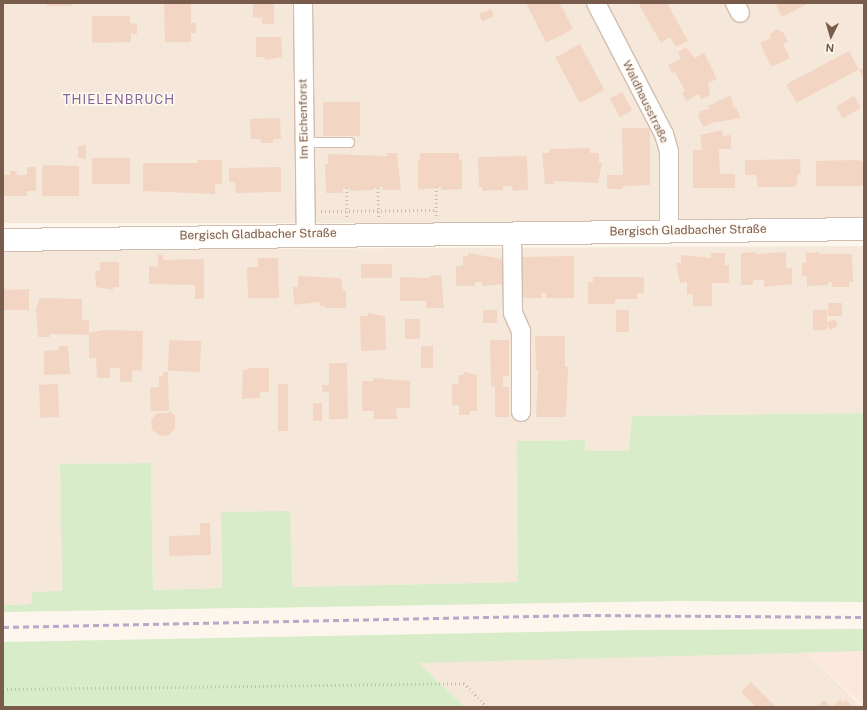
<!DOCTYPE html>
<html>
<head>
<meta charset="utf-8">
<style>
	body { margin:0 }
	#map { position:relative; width:867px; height:710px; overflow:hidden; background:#fdf6ec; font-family:"Public Sans",sans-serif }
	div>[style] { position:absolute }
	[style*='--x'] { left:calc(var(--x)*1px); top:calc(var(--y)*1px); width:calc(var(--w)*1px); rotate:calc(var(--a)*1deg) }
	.residential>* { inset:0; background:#f5e8da; transform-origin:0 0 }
	.commercial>* { inset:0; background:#fde8e0 }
	.green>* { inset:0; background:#d8ecc9 }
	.building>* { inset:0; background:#f3d5c3; transform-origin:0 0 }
	.path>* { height:2.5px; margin-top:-1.25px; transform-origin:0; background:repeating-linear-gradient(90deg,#d9b8a5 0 1px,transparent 0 4px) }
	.roads { filter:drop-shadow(1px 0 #d1beb0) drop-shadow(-1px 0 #d1beb0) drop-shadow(0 1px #d1beb0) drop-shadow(0 -1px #d1beb0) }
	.service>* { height:9px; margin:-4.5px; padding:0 4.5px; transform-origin:4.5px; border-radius:4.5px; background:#fff }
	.minor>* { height:18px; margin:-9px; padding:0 9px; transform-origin:9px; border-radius:9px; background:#fff }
	.secondary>* { height:22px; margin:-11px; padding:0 11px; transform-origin:11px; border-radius:11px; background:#fff }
	.rail>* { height:3px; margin-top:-1.5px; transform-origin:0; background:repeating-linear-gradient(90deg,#b9a8c9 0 6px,transparent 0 10px) }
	span { translate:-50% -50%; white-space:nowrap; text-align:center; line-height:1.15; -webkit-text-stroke:3px #fffaf3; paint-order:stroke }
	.street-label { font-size:12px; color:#7a5c4d }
	.neighbourhood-label { font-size:13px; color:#846695; letter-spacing:1px }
	.frame { position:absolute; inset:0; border:4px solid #7a5c4d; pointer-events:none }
	.north { position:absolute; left:811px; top:16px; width:40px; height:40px; -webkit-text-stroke:3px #fffaf3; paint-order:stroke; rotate:185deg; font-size:11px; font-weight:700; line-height:16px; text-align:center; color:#7a5c4d }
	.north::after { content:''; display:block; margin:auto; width:14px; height:18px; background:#7a5c4d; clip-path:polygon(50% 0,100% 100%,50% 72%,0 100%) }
</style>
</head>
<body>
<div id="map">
	<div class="residential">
		<div style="left:3px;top:3px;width:861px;height:220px"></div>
		<div style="clip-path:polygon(864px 246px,864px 413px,632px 416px,630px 451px,585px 451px,585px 440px,517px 441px,519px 582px,291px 587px,221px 512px,222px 588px,153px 590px,151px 463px,60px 464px,62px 592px,32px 592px,31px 604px,3px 605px,3px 250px)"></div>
		<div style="clip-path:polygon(806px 652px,862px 707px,465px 707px,418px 662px)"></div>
	</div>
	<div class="commercial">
		<div style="clip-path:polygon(864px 651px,864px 707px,806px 652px)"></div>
	</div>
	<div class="green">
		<div style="clip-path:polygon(864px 413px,864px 602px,675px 601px,3px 612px,3px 605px,31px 604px,32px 592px,62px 591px,60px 464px,151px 463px,153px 590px,222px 588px,221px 512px,290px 511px,292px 587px,518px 582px,517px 441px,585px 440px,585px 451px,629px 451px,632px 416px)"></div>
		<div style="clip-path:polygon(864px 629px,864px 651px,419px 663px,465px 707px,3px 707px,3px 642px,638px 630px)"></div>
	</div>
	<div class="building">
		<div style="left:47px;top:3px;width:25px;height:3px"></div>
		<div style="clip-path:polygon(164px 3px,191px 3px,191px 23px,196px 23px,196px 33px,191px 33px,191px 42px,165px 42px)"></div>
		<div style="clip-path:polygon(253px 3px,274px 3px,274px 24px,262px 24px,262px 18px,253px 17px)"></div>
		<div style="clip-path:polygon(526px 3px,560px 3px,573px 29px,546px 43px)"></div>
		<div style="clip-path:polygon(638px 3px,667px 3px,688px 41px,676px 47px,670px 37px,661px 43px)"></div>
		<div style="clip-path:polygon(775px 3px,809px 3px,782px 17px)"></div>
		<div style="left:491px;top:9px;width:8px;height:13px;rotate:67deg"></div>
		<div style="clip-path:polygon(92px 16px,130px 16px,130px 23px,137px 24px,137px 34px,131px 34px,131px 42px,92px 43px)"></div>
		<div style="clip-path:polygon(777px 29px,783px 32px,788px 42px,783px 44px,790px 58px,771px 67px,760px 43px,770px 38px,770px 34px)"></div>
		<div style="clip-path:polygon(256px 37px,281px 37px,282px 57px,265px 60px,265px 57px,256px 57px)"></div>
		<div style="left:580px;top:44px;width:52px;height:28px;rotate:62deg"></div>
		<div style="clip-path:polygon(686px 47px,695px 58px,704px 53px,717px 79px,708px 83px,710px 95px,701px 99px,699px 94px,686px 101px,682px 93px,685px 91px,675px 72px,672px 73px,668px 65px,681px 59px,678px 52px)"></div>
		<div style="left:849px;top:51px;width:21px;height:71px;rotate:62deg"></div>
		<div style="clip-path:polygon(864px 68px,864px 80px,859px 70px)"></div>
		<div style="left:622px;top:92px;width:21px;height:14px;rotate:61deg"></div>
		<div style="clip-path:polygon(729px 96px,732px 97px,733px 108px,736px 107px,741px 118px,711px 123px,703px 127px,698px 116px,700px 111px,709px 109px,708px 106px)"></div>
		<div style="left:854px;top:96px;width:14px;height:21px;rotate:60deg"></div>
		<div style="left:323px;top:102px;width:37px;height:34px"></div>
		<div style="clip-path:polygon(280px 118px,281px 139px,273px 139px,273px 143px,261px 143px,261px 139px,251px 139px,250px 119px)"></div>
		<div style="clip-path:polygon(622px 128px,650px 128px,650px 185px,623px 186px,623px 189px,607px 189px,607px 175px,623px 175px)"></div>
		<div style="clip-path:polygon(722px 130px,723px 136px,731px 135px,731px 149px,719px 149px,720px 174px,735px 174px,735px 188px,693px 188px,693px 150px,702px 150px,700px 135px)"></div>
		<div style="clip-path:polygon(86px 145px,86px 159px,78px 158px,78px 146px)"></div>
		<div style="clip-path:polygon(590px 148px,590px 153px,599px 153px,599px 163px,602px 163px,598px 183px,554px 181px,554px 184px,545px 184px,542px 153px,550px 153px,550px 149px)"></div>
		<div style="clip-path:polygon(387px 153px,397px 153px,401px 190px,383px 190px,383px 187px,374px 188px,374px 190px,350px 191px,350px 188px,343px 188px,343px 193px,326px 193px,325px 164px,328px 164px,328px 154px,387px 156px)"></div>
		<div style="clip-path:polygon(420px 153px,459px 153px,459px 160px,462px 160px,462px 189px,441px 190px,441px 187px,418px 190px,418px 160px,420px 160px)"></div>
		<div style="clip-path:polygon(527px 156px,528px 190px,513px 191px,512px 186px,503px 186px,503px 190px,482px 191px,482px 187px,479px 187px,478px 157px)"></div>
		<div style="left:130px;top:158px;width:26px;height:38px;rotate:90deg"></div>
		<div style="clip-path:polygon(800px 159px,801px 174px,798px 174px,796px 187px,758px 187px,756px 175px,745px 175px,745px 160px)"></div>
		<div style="clip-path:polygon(198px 160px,222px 160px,222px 184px,215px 184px,215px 194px,143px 191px,143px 163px,198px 163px)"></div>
		<div style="clip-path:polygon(858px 160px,864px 163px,864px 186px,816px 186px,816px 161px)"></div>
		<div style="clip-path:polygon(44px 165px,79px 166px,79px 196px,42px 196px,42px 167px)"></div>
		<div style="clip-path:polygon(27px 167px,36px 167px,36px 191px,27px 191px,27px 196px,3px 196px,3px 175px,10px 175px,10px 171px,16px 171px,17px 175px,27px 175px)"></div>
		<div style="clip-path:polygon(281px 167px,281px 192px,236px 193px,235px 182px,229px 182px,229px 168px)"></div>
		<div style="clip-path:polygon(756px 252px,757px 254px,786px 252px,786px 268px,792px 268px,792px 284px,764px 287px,764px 280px,753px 280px,753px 285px,741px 285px,741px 253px)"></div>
		<div style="clip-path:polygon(819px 252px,819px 254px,852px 254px,853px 282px,849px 282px,849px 287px,832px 287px,832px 282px,828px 282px,828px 285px,807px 286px,807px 276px,802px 276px,802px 263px,806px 263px,806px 253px)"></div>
		<div style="clip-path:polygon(468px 253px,503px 259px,503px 269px,507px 269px,507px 284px,482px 286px,482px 282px,475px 282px,475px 286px,456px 286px,456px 266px,463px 266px,463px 256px,468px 256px)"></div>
		<div style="clip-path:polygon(711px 253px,725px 253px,725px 265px,729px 265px,729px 283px,712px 283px,712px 306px,693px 306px,693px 294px,687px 294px,687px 282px,680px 283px,676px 263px,681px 263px,681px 255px,711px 258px)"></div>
		<div style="clip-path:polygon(158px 255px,163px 255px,163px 260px,204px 259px,204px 299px,195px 299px,195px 285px,149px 284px,149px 266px,158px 267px)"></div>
		<div style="clip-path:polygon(574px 256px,574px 298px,546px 298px,546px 293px,541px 293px,542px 298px,522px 298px,521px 257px)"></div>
		<div style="clip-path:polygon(258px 258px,278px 258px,279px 298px,248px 298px,247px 267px,258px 267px)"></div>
		<div style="clip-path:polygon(100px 262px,119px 262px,119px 287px,113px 287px,113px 290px,96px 287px,95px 271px,100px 271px)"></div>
		<div style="left:392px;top:264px;width:14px;height:31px;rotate:90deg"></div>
		<div style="clip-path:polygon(441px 275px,444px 308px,426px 308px,426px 301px,400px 301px,400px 277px,430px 278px,430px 276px)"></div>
		<div style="clip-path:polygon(298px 276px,341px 278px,343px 291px,346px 291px,346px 308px,325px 308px,325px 306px,320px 306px,320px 302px,294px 305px,293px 287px,298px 287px)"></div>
		<div style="clip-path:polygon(593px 277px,644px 277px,644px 293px,637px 293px,637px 299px,615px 299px,615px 304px,588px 304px,588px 282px,593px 282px)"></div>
		<div style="clip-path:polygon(3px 286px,6px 290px,29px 289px,29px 310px,3px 310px)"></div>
		<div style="clip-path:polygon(40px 298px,82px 299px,82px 320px,89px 320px,89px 333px,104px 330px,143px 331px,142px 370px,132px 371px,132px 382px,120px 382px,120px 368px,110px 368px,110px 378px,97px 378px,96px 358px,89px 358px,89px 335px,50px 334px,50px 337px,38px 337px,36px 308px)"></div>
		<div style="left:842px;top:303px;width:13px;height:14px;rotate:90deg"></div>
		<div style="left:483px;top:310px;width:14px;height:13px"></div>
		<div style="left:616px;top:310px;width:13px;height:22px"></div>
		<div style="left:813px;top:310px;width:14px;height:20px"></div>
		<div style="clip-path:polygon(368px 313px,385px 316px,386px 350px,361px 351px,360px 316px,368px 316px)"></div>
		<div style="left:405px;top:319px;width:15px;height:20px"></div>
		<div style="left:835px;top:319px;width:8px;height:9px;rotate:67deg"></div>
		<div style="clip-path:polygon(535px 336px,565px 336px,565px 367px,568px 367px,566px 417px,536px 417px,538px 370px,536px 370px)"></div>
		<div style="clip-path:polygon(490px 340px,509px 340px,509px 376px,503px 376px,503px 387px,509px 387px,509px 417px,495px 417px,495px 387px,491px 387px)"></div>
		<div style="left:201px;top:341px;width:31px;height:32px;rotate:92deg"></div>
		<div style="clip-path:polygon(59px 346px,68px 346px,70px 374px,44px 375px,44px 351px,59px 350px)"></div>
		<div style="left:421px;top:346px;width:12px;height:22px"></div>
		<div style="clip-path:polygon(329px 363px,347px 363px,348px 419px,329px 419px,329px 392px,322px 392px,322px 385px,329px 385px)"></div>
		<div style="clip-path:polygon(251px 368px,269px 368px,269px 392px,260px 392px,260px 398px,242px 399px,243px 370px)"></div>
		<div style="clip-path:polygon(163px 372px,168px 372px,169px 411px,151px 411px,150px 388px,159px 387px,159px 376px,163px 376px)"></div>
		<div style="clip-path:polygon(464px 372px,477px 375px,477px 411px,470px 411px,470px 415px,459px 415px,459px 405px,452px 405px,452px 384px,459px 384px,458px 375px,464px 375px)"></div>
		<div style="clip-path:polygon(374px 378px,410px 381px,410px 408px,396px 408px,397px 419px,374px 419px,374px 411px,362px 411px,362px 381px,373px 381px)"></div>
		<div style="left:58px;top:384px;width:33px;height:19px;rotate:88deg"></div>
		<div style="left:278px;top:384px;width:10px;height:47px"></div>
		<div style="left:313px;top:403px;width:9px;height:18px"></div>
		<div style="clip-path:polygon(170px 411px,175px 415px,175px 428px,169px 435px,160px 436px,152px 430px,151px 420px,157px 413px,168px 413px)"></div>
		<div style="clip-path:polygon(200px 523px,210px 523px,211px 555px,169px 556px,169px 536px,200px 535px)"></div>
		<div style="clip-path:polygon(751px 682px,776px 707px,756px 707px,741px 692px)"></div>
		<div style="clip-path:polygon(840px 699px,844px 703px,846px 700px,853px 707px,833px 707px)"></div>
		<div style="clip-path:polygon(824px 700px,831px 707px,818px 706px)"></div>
	</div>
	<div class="path">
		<div style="--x:347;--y:188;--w:29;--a:90"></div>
		<div style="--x:378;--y:188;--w:29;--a:88"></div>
		<div style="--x:321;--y:211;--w:115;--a:-0.5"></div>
		<div style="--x:436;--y:216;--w:29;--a:-90"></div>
		<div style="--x:3;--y:689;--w:461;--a:-0.7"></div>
		<div style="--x:464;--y:683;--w:33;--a:46"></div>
	</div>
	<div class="roads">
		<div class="service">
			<div style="--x:305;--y:142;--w:44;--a:0"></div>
		</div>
		<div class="minor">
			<div style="--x:303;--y:3;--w:232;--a:89.3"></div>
			<div style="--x:596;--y:3;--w:148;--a:62.6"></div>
			<div style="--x:664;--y:134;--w:19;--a:74"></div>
			<div style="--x:669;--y:152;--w:79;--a:90"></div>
			<div style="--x:735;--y:3;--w:11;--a:63"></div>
			<div style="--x:512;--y:233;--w:80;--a:89.3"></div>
			<div style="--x:513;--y:313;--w:20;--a:66"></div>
			<div style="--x:521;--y:331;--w:81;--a:90"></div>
		</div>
		<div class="secondary">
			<div style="--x:3;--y:240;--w:861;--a:-0.73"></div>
		</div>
	</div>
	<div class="rail">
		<div style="--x:3;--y:627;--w:582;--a:-1.18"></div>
		<div style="--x:585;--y:615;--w:279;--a:0.4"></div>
	</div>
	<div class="street-label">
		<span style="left:645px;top:102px;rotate:64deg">Waldhausstraße</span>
		<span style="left:304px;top:119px;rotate:-91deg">Im Eichenforst</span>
		<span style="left:688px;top:231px;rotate:-1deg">Bergisch Gladbacher Straße</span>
		<span style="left:258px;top:235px;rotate:-1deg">Bergisch Gladbacher Straße</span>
	</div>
	<div class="neighbourhood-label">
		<span style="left:119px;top:100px">THIELENBRUCH</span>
	</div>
	<div class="frame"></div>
	<div class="north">N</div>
</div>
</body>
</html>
